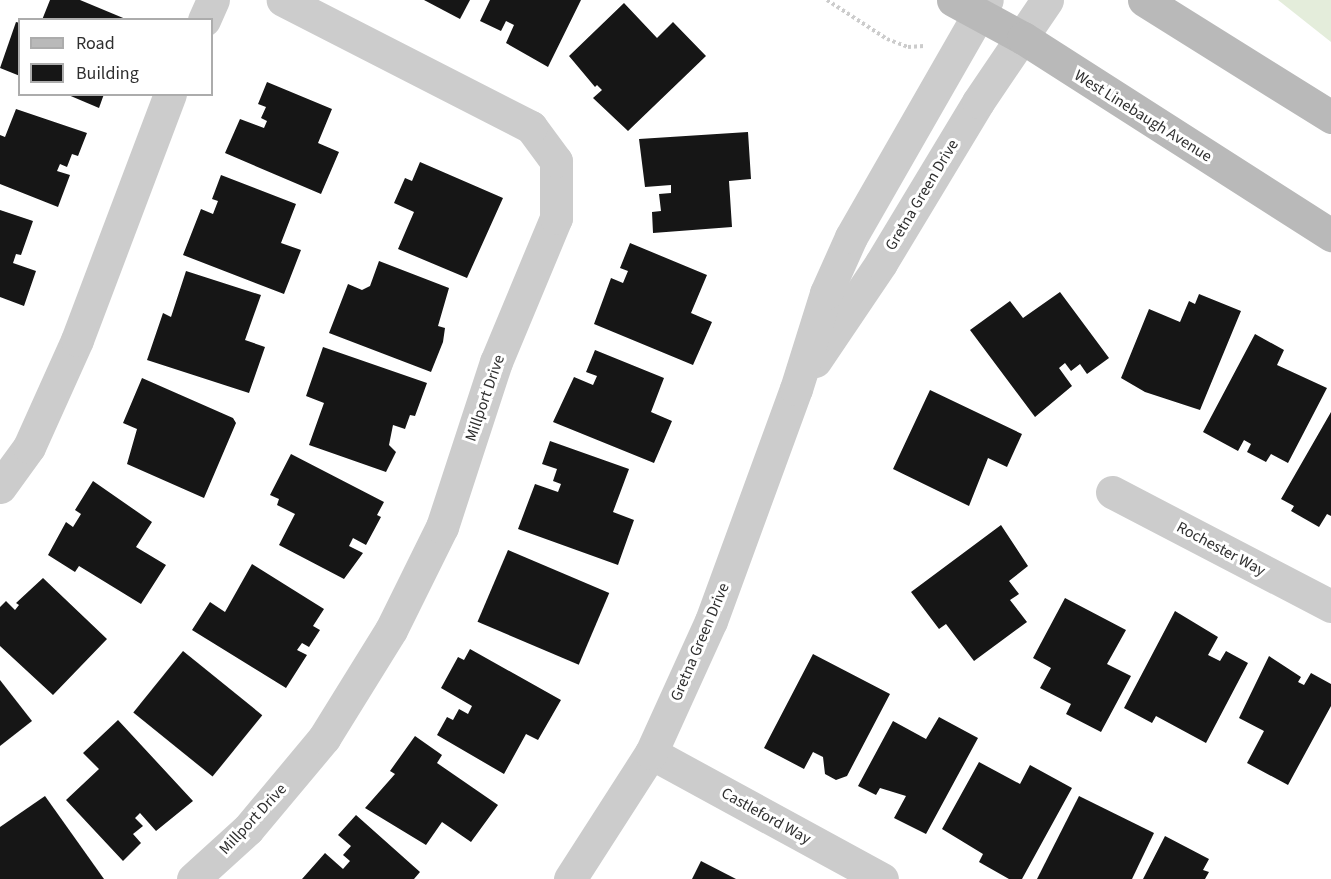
<!DOCTYPE html>
<html>
<head>
<meta charset="utf-8">
<style>
	body { margin:0 }
	#map { position:relative; width:1331px; height:879px; overflow:hidden; background:#fff; font-family:"Source Sans 3",sans-serif }
	div>[style] { position:absolute }
	[style*='--x'] { left:calc(var(--x)*1px); top:calc(var(--y)*1px); width:calc(var(--w)*1px); rotate:calc(var(--a)*1deg) }
	.green>* { inset:0; background:#e4eddb }
	.building>* { inset:0; background:#161616; transform-origin:0 0 }
	.path>* { height:4px; margin-top:-2px; transform-origin:0; background:repeating-linear-gradient(90deg,#ccc 0 3px,transparent 0 6px) }
	.street>* { height:33px; margin:-16.5px; padding:0 16.5px; transform-origin:16.5px; border-radius:16.5px; background:#ccc }
	.secondary>* { height:33px; margin:-16.5px; padding:0 16.5px; transform-origin:16.5px; border-radius:16.5px; background:#b9b9b9 }
	span { translate:-50% -50%; white-space:nowrap; text-align:center; line-height:1.15; -webkit-text-stroke:6px #fff; paint-order:stroke }
	.street-label { font-size:16px; color:#2f2f2f }
	.legend { position:absolute; left:18px; top:18px; width:195px; height:78px; box-sizing:border-box; background:#fff; border:2px solid #acacac; margin:0; padding:8px 10px; list-style:none; font-size:18px; color:#2f2f2f }
	.legend li { display:flex; align-items:center; gap:12px; height:30px }
	.legend b { width:30px; border:2px solid #acacac }
</style>
</head>
<body>
<div id="map">
	<div class="green">
		<div style="clip-path:polygon(1278px 0,1331px 0,1331px 42px)"></div>
	</div>
	<div class="building">
		<div style="clip-path:polygon(50px 0,80px 0,128px 20px,42px 20px)"></div>
		<div style="clip-path:polygon(424px 0,470px 0,460px 19px)"></div>
		<div style="clip-path:polygon(490px 0,581px 0,548px 67px,506px 43px,514px 25px,506px 21px,501px 31px,480px 21px)"></div>
		<div style="clip-path:polygon(624px 3px,657px 38px,673px 22px,706px 56px,628px 131px,593px 98px,602px 90px,597px 85px,595px 87px,569px 56px)"></div>
		<div style="clip-path:polygon(16px 22px,20px 23px,20px 76px,0 68px)"></div>
		<div style="clip-path:polygon(267px 82px,332px 109px,318px 143px,339px 152px,321px 194px,225px 153px,240px 119px,264px 128px,267px 121px,261px 118px,266px 107px,258px 104px)"></div>
		<div style="clip-path:polygon(66px 94px,104px 94px,99px 108px)"></div>
		<div style="clip-path:polygon(16px 109px,87px 133px,78px 156px,72px 154px,67px 167px,60px 164px,57px 171px,70px 175px,58px 207px,0 184px,0 135px,5px 137px)"></div>
		<div style="clip-path:polygon(748px 132px,751px 179px,729px 181px,732px 227px,653px 233px,652px 212px,661px 211px,659px 194px,671px 193px,671px 185px,645px 187px,639px 139px)"></div>
		<div style="clip-path:polygon(420px 162px,503px 198px,467px 278px,398px 249px,414px 212px,394px 203px,405px 178px,412px 181px)"></div>
		<div style="clip-path:polygon(221px 175px,296px 204px,281px 243px,301px 250px,284px 294px,183px 255px,201px 209px,213px 214px,218px 201px,212px 199px)"></div>
		<div style="clip-path:polygon(0 210px,33px 221px,21px 255px,16px 254px,13px 263px,36px 271px,24px 306px,0 297px)"></div>
		<div style="clip-path:polygon(630px 243px,707px 275px,691px 313px,712px 322px,693px 365px,594px 324px,611px 278px,623px 283px,628px 271px,620px 268px)"></div>
		<div style="clip-path:polygon(379px 261px,449px 288px,438px 326px,445px 328px,443px 342px,431px 372px,329px 333px,348px 284px,362px 290px,370px 286px)"></div>
		<div style="clip-path:polygon(186px 271px,261px 295px,245px 340px,265px 347px,249px 393px,147px 360px,163px 313px,171px 317px)"></div>
		<div style="clip-path:polygon(1060px 292px,1109px 358px,1087px 374px,1080px 364px,1071px 371px,1065px 363px,1059px 368px,1072px 386px,1035px 417px,970px 330px,1010px 301px,1023px 318px)"></div>
		<div style="clip-path:polygon(1199px 294px,1241px 311px,1200px 410px,1145px 392px,1121px 378px,1149px 309px,1180px 322px,1189px 301px,1195px 304px)"></div>
		<div style="clip-path:polygon(1255px 334px,1284px 350px,1277px 365px,1327px 388px,1288px 463px,1271px 454px,1266px 462px,1247px 452px,1251px 444px,1244px 440px,1238px 451px,1203px 432px)"></div>
		<div style="clip-path:polygon(323px 347px,427px 383px,415px 416px,410px 415px,405px 429px,393px 425px,389px 445px,396px 452px,386px 472px,309px 445px,324px 403px,306px 396px)"></div>
		<div style="clip-path:polygon(595px 350px,664px 378px,651px 412px,672px 421px,654px 463px,553px 422px,574px 377px,593px 385px,597px 376px,586px 372px)"></div>
		<div style="clip-path:polygon(142px 378px,233px 418px,236px 423px,204px 498px,127px 464px,137px 429px,123px 423px)"></div>
		<div style="clip-path:polygon(930px 390px,1022px 434px,1007px 467px,988px 458px,969px 506px,893px 469px)"></div>
		<div style="clip-path:polygon(1331px 412px,1331px 516px,1327px 514px,1319px 527px,1291px 511px,1294px 506px,1281px 499px)"></div>
		<div style="clip-path:polygon(550px 441px,629px 469px,613px 512px,634px 520px,618px 565px,518px 529px,535px 484px,558px 492px,561px 484px,553px 481px,557px 469px,542px 464px)"></div>
		<div style="clip-path:polygon(291px 454px,384px 502px,377px 515px,381px 517px,366px 545px,353px 538px,349px 546px,363px 553px,344px 579px,279px 545px,295px 514px,277px 505px,279px 499px,270px 495px)"></div>
		<div style="clip-path:polygon(93px 481px,152px 522px,136px 547px,166px 565px,141px 604px,79px 566px,75px 572px,48px 555px,66px 522px,73px 527px,81px 514px,75px 510px)"></div>
		<div style="clip-path:polygon(1001px 525px,1028px 566px,1009px 581px,1019px 594px,1010px 600px,1027px 622px,974px 661px,946px 624px,939px 629px,911px 592px)"></div>
		<div style="left:508px;top:550px;width:110px;height:78px;rotate:23deg"></div>
		<div style="clip-path:polygon(252px 564px,324px 609px,313px 626px,320px 630px,309px 647px,302px 643px,297px 650px,307px 655px,286px 688px,192px 630px,210px 602px,225px 612px)"></div>
		<div style="clip-path:polygon(43px 578px,107px 639px,53px 695px,0 646px,0 607px,6px 601px,15px 610px,19px 605px,16px 603px)"></div>
		<div style="clip-path:polygon(1065px 598px,1126px 630px,1107px 664px,1131px 676px,1101px 732px,1066px 714px,1071px 704px,1040px 688px,1051px 668px,1033px 658px)"></div>
		<div style="clip-path:polygon(1175px 611px,1218px 637px,1208px 655px,1220px 661px,1226px 651px,1248px 663px,1206px 743px,1156px 716px,1152px 723px,1124px 708px)"></div>
		<div style="clip-path:polygon(470px 649px,561px 700px,538px 740px,526px 734px,504px 774px,437px 735px,447px 717px,453px 720px,459px 709px,468px 714px,472px 706px,441px 688px,458px 657px,464px 660px)"></div>
		<div style="left:183px;top:651px;width:102px;height:79px;rotate:39deg"></div>
		<div style="clip-path:polygon(813px 654px,890px 694px,847px 776px,836px 780px,825px 774px,823px 757px,813px 752px,804px 769px,764px 748px)"></div>
		<div style="clip-path:polygon(1269px 656px,1301px 677px,1298px 682px,1304px 685px,1311px 673px,1331px 684px,1331px 706px,1288px 785px,1247px 763px,1264px 731px,1239px 718px)"></div>
		<div style="clip-path:polygon(0 680px,32px 721px,0 746px)"></div>
		<div style="clip-path:polygon(939px 717px,978px 738px,926px 834px,894px 818px,906px 796px,880px 788px,876px 795px,858px 786px,893px 721px,926px 739px)"></div>
		<div style="clip-path:polygon(118px 720px,193px 801px,156px 831px,140px 813px,135px 818px,143px 826px,133px 834px,141px 843px,123px 861px,66px 800px,99px 769px,83px 753px)"></div>
		<div style="clip-path:polygon(415px 736px,442px 755px,437px 763px,498px 805px,471px 842px,442px 822px,426px 845px,365px 808px,395px 774px,390px 771px)"></div>
		<div style="clip-path:polygon(979px 762px,1020px 784px,1030px 765px,1072px 788px,1022px 879px,1009px 879px,979px 862px,983px 854px,942px 829px)"></div>
		<div style="clip-path:polygon(45px 796px,104px 879px,0 879px,0 827px)"></div>
		<div style="clip-path:polygon(1079px 796px,1154px 833px,1132px 879px,1037px 879px)"></div>
		<div style="clip-path:polygon(356px 815px,420px 872px,414px 879px,302px 879px,325px 853px,343px 869px,350px 861px,343px 855px,351px 846px,338px 835px)"></div>
		<div style="clip-path:polygon(1165px 836px,1209px 859px,1203px 870px,1209px 872px,1205px 879px,1143px 879px)"></div>
		<div style="clip-path:polygon(701px 861px,736px 879px,692px 879px)"></div>
	</div>
	<div class="path">
		<div style="--x:827;--y:0;--w:72;--a:33"></div>
		<div style="--x:887;--y:39;--w:22;--a:21"></div>
		<div style="--x:908;--y:47;--w:16;--a:-4"></div>
	</div>
	<div class="street">
		<div style="--x:204;--y:20;--w:22;--a:-66"></div>
		<div style="--x:815;--y:361;--w:118;--a:-56"></div>
		<div style="--x:881;--y:263;--w:188;--a:-58.9"></div>
		<div style="--x:978;--y:102;--w:123;--a:-55.9"></div>
		<div style="--x:0;--y:487;--w:49;--a:-54.1"></div>
		<div style="--x:29;--y:447;--w:117;--a:-65.8"></div>
		<div style="--x:77;--y:340;--w:263;--a:-69.3"></div>
		<div style="--x:1112;--y:492;--w:247;--a:27.5"></div>
		<div style="--x:651;--y:753;--w:263;--a:28.6"></div>
		<div style="--x:193;--y:879;--w:74;--a:-42.3"></div>
		<div style="--x:248;--y:829;--w:119;--a:-50.1"></div>
		<div style="--x:324;--y:738;--w:127;--a:-58.2"></div>
		<div style="--x:391;--y:630;--w:115;--a:-63.7"></div>
		<div style="--x:442;--y:527;--w:174;--a:-71.9"></div>
		<div style="--x:496;--y:362;--w:156;--a:-67.4"></div>
		<div style="--x:556;--y:218;--w:57;--a:-90"></div>
		<div style="--x:556;--y:161;--w:42;--a:-126.3"></div>
		<div style="--x:531;--y:127;--w:279;--a:-152.9"></div>
		<div style="--x:570;--y:879;--w:150;--a:-57.3"></div>
		<div style="--x:651;--y:753;--w:145;--a:-65.6"></div>
		<div style="--x:711;--y:621;--w:247;--a:-69.9"></div>
		<div style="--x:796;--y:389;--w:101;--a:-72.6"></div>
		<div style="--x:826;--y:293;--w:61;--a:-65.9"></div>
		<div style="--x:851;--y:237;--w:273;--a:-60.2"></div>
	</div>
	<div class="secondary">
		<div style="--x:953;--y:0;--w:80;--a:28.5"></div>
		<div style="--x:1023;--y:38;--w:366;--a:32.6"></div>
		<div style="--x:1144;--y:0;--w:221;--a:32"></div>
	</div>
	<div class="street-label">
		<span style="left:1143px;top:116px;rotate:32deg">West Linebaugh Avenue</span>
		<span style="left:922px;top:195px;rotate:-59deg">Gretna Green Drive</span>
		<span style="left:485px;top:398px;rotate:-71deg">Millport Drive</span>
		<span style="left:1221px;top:549px;rotate:28deg">Rochester Way</span>
		<span style="left:700px;top:642px;rotate:-67deg">Gretna Green Drive</span>
		<span style="left:766px;top:816px;rotate:29deg">Castleford Way</span>
		<span style="left:253px;top:819px;rotate:-47deg">Millport Drive</span>
	</div>
	<ul class="legend">
	<li><b style="height:8px;background:#b9b9b9"></b>Road</li>
	<li><b style="height:16px;background:#161616"></b>Building</li>
	</ul>
</div>
</body>
</html>
